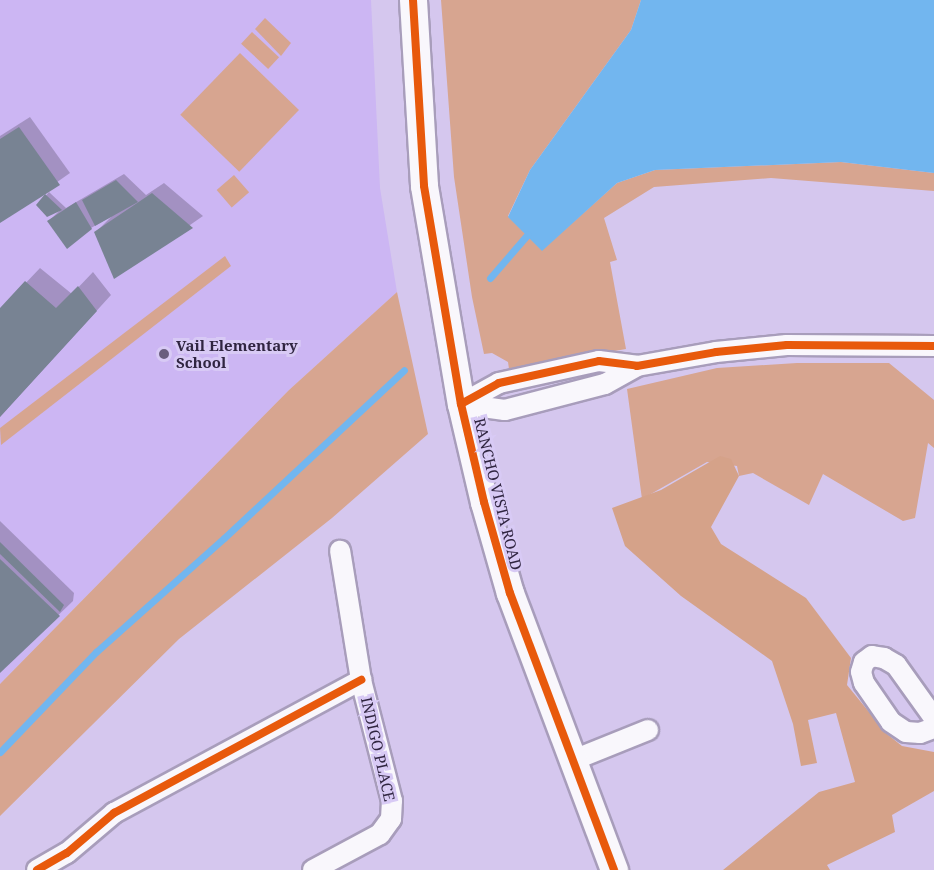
<!DOCTYPE html>
<html>
<head>
<meta charset="utf-8">
<style>
	body { margin:0 }
	#map { position:relative; width:934px; height:870px; overflow:hidden; background:#d5c7ee; font-family:"Noto Serif",serif }
	div>[style] { position:absolute }
	[style*='--x'] { left:calc(var(--x)*1px); top:calc(var(--y)*1px); width:calc(var(--w)*1px); rotate:calc(var(--a)*1deg) }
	.built>* { inset:0; background:#ccb6f3 }
	.green>* { inset:0; background:#d7a590; transform-origin:0 0 }
	.forest>* { inset:0; background:#d5a289 }
	.water>* { inset:0; background:#72b6ef }
	.shadow>* { inset:0; background:#0003 }
	.stream>* { height:7px; margin:-3.5px; padding:0 3.5px; transform-origin:3.5px; border-radius:3.5px; background:#72b6ef }
	.building>* { inset:0; background:#788393 }
	.roads { filter:drop-shadow(2px 0 #a89dbb) drop-shadow(-2px 0 #a89dbb) drop-shadow(0 2px #a89dbb) drop-shadow(0 -2px #a89dbb) }
	.street>* { height:20px; margin:-10px; padding:0 10px; transform-origin:10px; border-radius:10px; background:#f9f7fc }
	.secondary>* { height:27px; margin:-13.5px; padding:0 13.5px; transform-origin:13.5px; border-radius:13.5px; background:#f9f7fc }
	.cycleway>* { height:8px; margin:-4px; padding:0 4px; transform-origin:4px; border-radius:4px; background:#e8590c }
	.dots>* { width:16px; height:16px; translate:-50% -50%; box-sizing:border-box; border:3px solid #d8caf5; border-radius:50% }
	span { translate:-50% -50%; white-space:nowrap; text-align:center; line-height:1.15; -webkit-text-stroke:6px #d8caf5; paint-order:stroke }
	.poi-label { font-size:15px; color:#302541; font-weight:700 }
	.left { translate:0 -50%; text-align:left }
	.street-label { font-size:15px; color:#302541 }
</style>
</head>
<body>
<div id="map">
	<div class="built">
		<div style="clip-path:polygon(0 0,371px 0,380px 188px,397px 292px,289px 390px,0 684px)"></div>
	</div>
	<div class="green">
		<div style="clip-path:polygon(441px 0,641px 0,631px 30px,530px 170px,508px 216px,542px 250px,617px 183px,655px 170px,841px 162px,934px 173px,934px 191px,771px 178px,654px 187px,604px 218px,617px 260px,610px 262px,626px 349px,509px 369px,508px 362px,492px 353px,484px 354px,472px 297px,454px 177px)"></div>
		<div style="clip-path:polygon(265px 18px,291px 43px,281px 56px,255px 29px)"></div>
		<div style="left:252px;top:32px;width:37px;height:16px;rotate:43deg"></div>
		<div style="left:240px;top:53px;width:82px;height:86px;rotate:44deg"></div>
		<div style="left:234px;top:175px;width:23px;height:23px;rotate:49deg"></div>
		<div style="clip-path:polygon(225px 256px,231px 266px,1px 445px,0 428px)"></div>
		<div style="clip-path:polygon(397px 292px,428px 434px,332px 518px,179px 639px,0 816px,0 684px,289px 390px)"></div>
		<div style="clip-path:polygon(797px 363px,889px 363px,934px 400px,934px 448px,928px 443px,915px 518px,903px 521px,823px 474px,809px 505px,753px 473px,739px 476px,737px 466px,707px 462px,642px 499px,627px 389px,717px 368px)"></div>
	</div>
	<div class="forest">
		<div style="clip-path:polygon(720px 456px,731px 459px,739px 476px,711px 527px,721px 544px,806px 598px,851px 658px,847px 685px,887px 734px,902px 746px,934px 752px,934px 791px,892px 815px,895px 832px,827px 865px,830px 870px,723px 870px,819px 792px,855px 782px,836px 713px,808px 720px,817px 763px,801px 766px,793px 724px,772px 661px,681px 596px,625px 546px,612px 508px,661px 490px)"></div>
	</div>
	<div class="water">
		<div style="clip-path:polygon(641px 0,934px 0,934px 173px,841px 162px,655px 170px,617px 183px,542px 251px,508px 217px,530px 170px,631px 30px)"></div>
	</div>
	<div class="shadow">
		<div style="clip-path:polygon(30px 117px,70px 173px,0 222px,0 136px)"></div>
		<div style="clip-path:polygon(124px 174px,146px 195px,164px 183px,203px 216px,115px 277px,96px 232px,112px 216px,91px 228px,49px 221px,61px 209px,38px 205px,49px 192px,66px 208px)"></div>
		<div style="clip-path:polygon(40px 268px,72px 294px,93px 272px,111px 295px,0 417px,0 310px)"></div>
		<div style="clip-path:polygon(0 521px,74px 593px,73px 601px,0 671px)"></div>
	</div>
	<div class="stream">
		<div style="--x:490;--y:278;--w:58;--a:-49.2"></div>
		<div style="--x:0;--y:752;--w:139;--a:-46.2"></div>
		<div style="--x:96;--y:652;--w:171;--a:-41.7"></div>
		<div style="--x:224;--y:538;--w:246;--a:-43"></div>
	</div>
	<div class="building">
		<div style="clip-path:polygon(19px 127px,60px 185px,0 223px,0 139px)"></div>
		<div style="clip-path:polygon(116px 180px,138px 202px,95px 226px,82px 200px)"></div>
		<div style="clip-path:polygon(152px 193px,193px 228px,114px 279px,94px 232px)"></div>
		<div style="clip-path:polygon(45px 194px,62px 210px,47px 217px,36px 205px)"></div>
		<div style="clip-path:polygon(76px 202px,92px 229px,67px 249px,47px 221px)"></div>
		<div style="clip-path:polygon(25px 281px,56px 308px,78px 286px,97px 311px,0 417px,0 308px)"></div>
		<div style="clip-path:polygon(0 542px,64px 605px,60px 612px,0 554px)"></div>
		<div style="clip-path:polygon(0 559px,60px 616px,0 673px)"></div>
	</div>
	<div class="roads">
		<div class="street">
			<div style="--x:461;--y:404;--w:43;--a:-28.9"></div>
			<div style="--x:499;--y:383;--w:102;--a:-12.4"></div>
			<div style="--x:599;--y:361;--w:38;--a:7"></div>
			<div style="--x:637;--y:366;--w:80;--a:-10"></div>
			<div style="--x:716;--y:352;--w:71;--a:-5.6"></div>
			<div style="--x:787;--y:345;--w:147;--a:0.4"></div>
			<div style="--x:461;--y:404;--w:44;--a:7.8"></div>
			<div style="--x:505;--y:410;--w:103;--a:-14.6"></div>
			<div style="--x:605;--y:384;--w:37;--a:-29"></div>
			<div style="--x:934;--y:718;--w:65;--a:-125.6"></div>
			<div style="--x:896;--y:665;--w:14;--a:-150"></div>
			<div style="--x:884;--y:658;--w:12;--a:-171"></div>
			<div style="--x:872;--y:656;--w:10;--a:143"></div>
			<div style="--x:864;--y:662;--w:10;--a:107"></div>
			<div style="--x:861;--y:672;--w:11;--a:75"></div>
			<div style="--x:864;--y:683;--w:47;--a:55.3"></div>
			<div style="--x:891;--y:722;--w:18;--a:34"></div>
			<div style="--x:906;--y:732;--w:14;--a:4"></div>
			<div style="--x:920;--y:733;--w:15;--a:-20"></div>
			<div style="--x:571;--y:761;--w:83;--a:-21.9"></div>
			<div style="--x:37;--y:870;--w:34;--a:-30"></div>
			<div style="--x:67;--y:853;--w:62;--a:-40.4"></div>
			<div style="--x:114;--y:813;--w:281;--a:-28.3"></div>
			<div style="--x:313;--y:870;--w:76;--a:-28.2"></div>
			<div style="--x:380;--y:834;--w:19;--a:-54"></div>
			<div style="--x:391;--y:819;--w:18;--a:-87"></div>
			<div style="--x:392;--y:801;--w:125;--a:-104.4"></div>
			<div style="--x:361;--y:680;--w:131;--a:-99.2"></div>
		</div>
		<div class="secondary">
			<div style="--x:413;--y:0;--w:186;--a:86.6"></div>
			<div style="--x:424;--y:186;--w:221;--a:80.4"></div>
			<div style="--x:461;--y:404;--w:101;--a:76.8"></div>
			<div style="--x:484;--y:502;--w:95;--a:74.1"></div>
			<div style="--x:510;--y:593;--w:296;--a:69.4"></div>
		</div>
	</div>
	<div class="cycleway">
		<div style="--x:413;--y:0;--w:186;--a:86.6"></div>
		<div style="--x:424;--y:186;--w:221;--a:80.4"></div>
		<div style="--x:461;--y:404;--w:101;--a:76.8"></div>
		<div style="--x:484;--y:502;--w:95;--a:74.1"></div>
		<div style="--x:510;--y:593;--w:296;--a:69.4"></div>
		<div style="--x:461;--y:404;--w:43;--a:-28.9"></div>
		<div style="--x:499;--y:383;--w:102;--a:-12.4"></div>
		<div style="--x:599;--y:361;--w:38;--a:7"></div>
		<div style="--x:637;--y:366;--w:80;--a:-10"></div>
		<div style="--x:716;--y:352;--w:71;--a:-5.6"></div>
		<div style="--x:787;--y:345;--w:147;--a:0.4"></div>
		<div style="--x:37;--y:870;--w:34;--a:-30"></div>
		<div style="--x:67;--y:853;--w:62;--a:-40.4"></div>
		<div style="--x:114;--y:813;--w:281;--a:-28.3"></div>
	</div>
	<div class="dots">
		<div style="left:164px;top:354px;background:#6a5e7e"></div>
	</div>
	<div class="poi-label">
		<span class="left" style="left:176px;top:354px">Vail Elementary<br>School</span>
	</div>
	<div class="street-label">
		<span style="left:498px;top:494px;rotate:76deg">RANCHO VISTA ROAD</span>
		<span style="left:378px;top:749px;rotate:77deg">INDIGO PLACE</span>
	</div>
</div>
</body>
</html>
